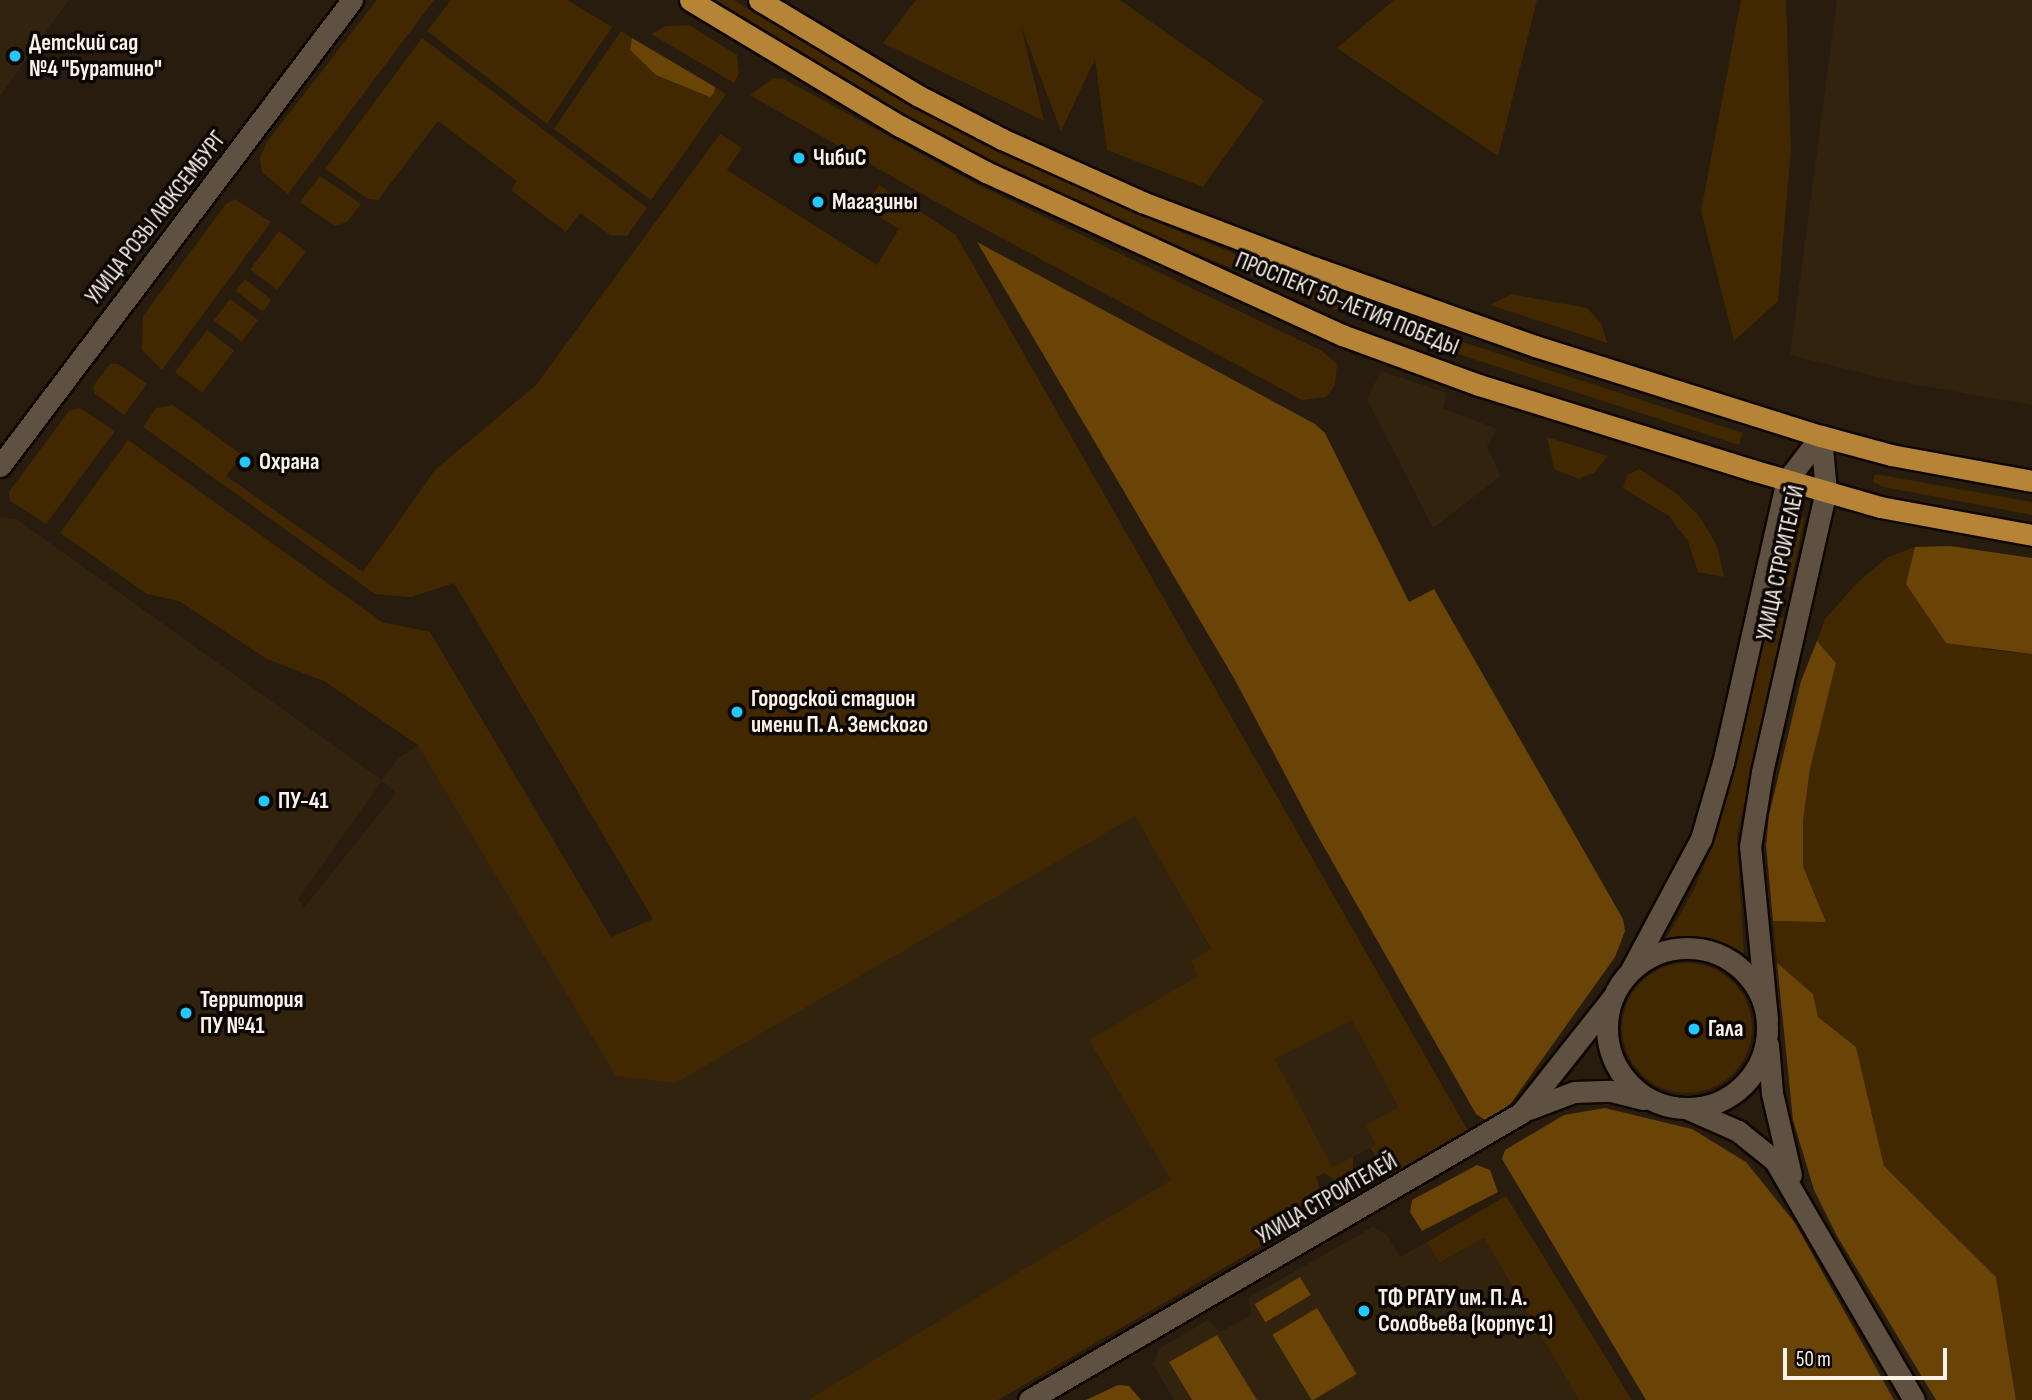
<!DOCTYPE html>
<html>
<head>
<meta charset="utf-8">
<style>
	body { margin:0 }
	#map { position:relative; width:2032px; height:1400px; overflow:hidden; background:#271c0e; font-family:"Sofia Sans Condensed",sans-serif }
	div>[style] { position:absolute }
	[style*='--x'] { left:calc(var(--x)*1px); top:calc(var(--y)*1px); width:calc(var(--w)*1px); rotate:calc(var(--a)*1deg) }
	.built>* { inset:0; background:#32230f }
	.green>* { inset:0; background:#422800; transform-origin:0 0 }
	.round { border-radius:50% }
	.forest>* { inset:0; background:#694406; transform-origin:0 0 }
	.roads { filter:drop-shadow(2px 0 #0f0600) drop-shadow(-2px 0 #0f0600) drop-shadow(0 2px #0f0600) drop-shadow(0 -2px #0f0600) }
	.minor>* { height:21px; margin:-10.5px; padding:0 10.5px; transform-origin:10.5px; border-radius:10.5px; background:#5e5141 }
	.minor>.ring { margin:-10.5px; padding:0; box-sizing:content-box; background:none; border:21px solid #5e5141; border-radius:50% }
	.major>* { height:21px; margin:-10.5px; padding:0 10.5px; transform-origin:10.5px; border-radius:10.5px; background:#b68437 }
	.dots>* { width:19px; height:19px; translate:-50% -50%; box-sizing:border-box; border:4px solid #0c0703; border-radius:50% }
	span { translate:-50% -50%; white-space:nowrap; text-align:center; line-height:1.15; -webkit-text-stroke:7px #0c0703; paint-order:stroke }
	.poi-label { font-size:23px; color:#fbf3ea; font-weight:700 }
	.left { translate:0 -50%; text-align:left }
	.street-label { font-size:23px; color:#fbf3ea }
	.scale { position:absolute; left:1783px; top:1348px; width:164px; height:32px; box-sizing:border-box; border:4px solid #fbf3ea; border-top:0; padding-left:9px; font-size:21px; line-height:24px; white-space:nowrap; color:#fbf3ea; -webkit-text-stroke:5px #0c0703; paint-order:stroke }
</style>
</head>
<body>
<div id="map">
	<div class="built">
		<div style="clip-path:polygon(0 0,69px 0,0 96px)"></div>
		<div style="clip-path:polygon(1837px 0,2032px 0,2032px 405px,1894px 381px,1790px 355px)"></div>
		<div style="clip-path:polygon(1381px 371px,1447px 393px,1443px 408px,1497px 429px,1487px 446px,1501px 476px,1433px 528px,1367px 399px)"></div>
		<div style="clip-path:polygon(evenodd,0 517px,16px 519px,382px 780px,398px 759px,418px 745px,676px 1083px,1135px 815px,1211px 950px,1198px 976px,1101px 1061px,1172px 1180px,808px 1400px,0 1400px,0 517px,382px 781px,396px 793px,304px 908px,298px 899px,382px 781px)"></div>
		<div style="clip-path:polygon(1352px 1019px,1398px 1107px,1376px 1145px,1332px 1168px,1275px 1059px)"></div>
		<div style="clip-path:polygon(1373px 1227px,1386px 1234px,1400px 1257px,1427px 1242px,1440px 1263px,1484px 1238px,1579px 1400px,1257px 1400px,1217px 1335px,1169px 1362px,1192px 1400px,1174px 1400px,1153px 1364px,1160px 1348px,1208px 1320px,1220px 1332px,1252px 1315px,1248px 1298px)"></div>
	</div>
	<div class="green">
		<div style="clip-path:polygon(377px 0,434px 0,288px 194px,262px 172px,260px 158px,266px 143px)"></div>
		<div style="clip-path:polygon(451px 0,567px 0,612px 27px,547px 124px,427px 31px)"></div>
		<div style="clip-path:polygon(715px 0,734px 0,911px 107px,1137px 214px,1407px 324px,1743px 433px,1739px 445px,1402px 336px,1192px 252px,992px 161px,906px 115px)"></div>
		<div style="clip-path:polygon(916px 0,1120px 0,1264px 101px,1203px 187px,1107px 150px,1095px 59px,1061px 131px,1021px 26px,1044px 121px,883px 43px)"></div>
		<div style="clip-path:polygon(1394px 0,1537px 0,1498px 156px,1337px 48px)"></div>
		<div style="clip-path:polygon(1741px 0,1786px 0,1791px 148px,1778px 301px,1734px 341px,1701px 211px)"></div>
		<div style="clip-path:polygon(689px 25px,737px 55px,739px 73px,734px 83px,651px 34px,666px 26px)"></div>
		<div style="clip-path:polygon(621px 31px,632px 38px,630px 50px,714px 93px,715px 87px,726px 94px,651px 200px,554px 129px)"></div>
		<div style="clip-path:polygon(422px 38px,647px 208px,627px 236px,610px 235px,580px 213px,566px 232px,511px 190px,517px 181px,438px 121px,378px 200px,368px 199px,325px 169px)"></div>
		<div style="clip-path:polygon(773px 78px,784px 79px,980px 186px,1322px 351px,1337px 364px,1335px 385px,1326px 397px,1302px 400px,959px 215px,750px 95px)"></div>
		<div style="clip-path:polygon(720px 134px,742px 148px,727px 170px,877px 265px,899px 229px,865px 208px,879px 185px,956px 235px,1467px 1129px,1468px 1133px,1392px 1179px,1370px 1148px,1376px 1145px,1366px 1125px,1398px 1107px,1352px 1020px,1275px 1059px,1332px 1167px,1353px 1157px,1353px 1174px,1336px 1181px,1324px 1173px,1316px 1177px,1322px 1195px,1316px 1214px,998px 1400px,808px 1400px,1171px 1180px,1089px 1040px,1198px 976px,1191px 961px,1211px 949px,1135px 816px,676px 1083px,616px 1076px,418px 745px,324px 681px,267px 659px,179px 601px,147px 594px,60px 533px,128px 440px,382px 622px,430px 632px,611px 937px,653px 919px,454px 583px,411px 597px,375px 594px,143px 427px,156px 408px,173px 405px,242px 455px,226px 476px,363px 572px,435px 470px,536px 385px)"></div>
		<div style="clip-path:polygon(320px 176px,361px 204px,347px 222px,335px 226px,300px 202px)"></div>
		<div style="clip-path:polygon(235px 199px,271px 222px,162px 370px,142px 350px,143px 316px,226px 204px)"></div>
		<div style="left:279px;top:231px;width:34px;height:48px;rotate:37deg"></div>
		<div style="left:245px;top:279px;width:34px;height:15px;rotate:38deg"></div>
		<div style="clip-path:polygon(1511px 294px,1587px 308px,1601px 323px,1607px 343px,1490px 305px)"></div>
		<div style="left:230px;top:299px;width:35px;height:27px;rotate:37deg"></div>
		<div style="left:207px;top:330px;width:34px;height:53px;rotate:37deg"></div>
		<div style="clip-path:polygon(110px 364px,118px 364px,147px 384px,124px 415px,95px 394px,93px 386px)"></div>
		<div style="clip-path:polygon(80px 408px,115px 431px,46px 524px,10px 501px,9px 492px,69px 411px)"></div>
		<div style="clip-path:polygon(1547px 437px,1608px 456px,1594px 473px,1579px 479px,1554px 469px)"></div>
		<div style="clip-path:polygon(1639px 469px,1676px 493px,1700px 517px,1717px 546px,1724px 577px,1698px 572px,1688px 541px,1669px 516px,1623px 488px,1627px 475px)"></div>
		<div style="clip-path:polygon(1875px 474px,2032px 502px,2032px 515px,1884px 487px,1873px 482px)"></div>
		<div style="left:1791px;top:515px;width:14px;height:71px;rotate:12deg"></div>
		<div style="clip-path:polygon(1915px 547px,1906px 584px,1983px 649px,2032px 654px,2032px 1400px,2016px 1400px,1996px 1277px,1884px 1166px,1856px 1047px,1818px 1017px,1813px 994px,1777px 963px,1773px 921px,1826px 921px,1803px 866px,1803px 821px,1810px 769px,1836px 663px,1817px 641px,1825px 619px,1857px 583px,1888px 557px)"></div>
		<div style="clip-path:polygon(1769px 614px,1784px 618px,1737px 837px,1744px 954px,1698px 939px,1664px 942px,1694px 890px,1717px 833px)"></div>
		<div class="round" style="left:1622px;top:963px;width:130px;height:130px"></div>
		<div style="clip-path:polygon(1506px 1196px,1632px 1400px,1579px 1400px,1484px 1238px,1439px 1263px,1427px 1242px)"></div>
	</div>
	<div class="forest">
		<div style="clip-path:polygon(632px 38px,715px 87px,714px 93px,710px 97px,656px 75px,630px 50px)"></div>
		<div style="clip-path:polygon(977px 242px,1315px 424px,1325px 433px,1409px 602px,1434px 589px,1623px 919px,1625px 931px,1615px 957px,1511px 1103px,1494px 1117px,1485px 1120px,1476px 1114px,1316px 833px,1235px 680px)"></div>
		<div style="clip-path:polygon(1950px 546px,2032px 558px,2032px 654px,1946px 643px,1906px 584px,1915px 547px)"></div>
		<div style="clip-path:polygon(1817px 641px,1836px 663px,1810px 769px,1803px 821px,1803px 866px,1826px 922px,1773px 921px,1766px 845px,1769px 815px,1801px 681px)"></div>
		<div style="clip-path:polygon(1777px 963px,1813px 994px,1818px 1017px,1856px 1047px,1884px 1166px,1996px 1277px,2016px 1400px,1936px 1400px,1837px 1236px,1814px 1190px,1793px 1120px)"></div>
		<div style="clip-path:polygon(1605px 1108px,1692px 1129px,1746px 1162px,1795px 1223px,1894px 1400px,1646px 1400px,1502px 1159px,1505px 1150px,1564px 1115px)"></div>
		<div style="clip-path:polygon(1477px 1165px,1490px 1170px,1498px 1192px,1422px 1231px,1410px 1212px,1412px 1200px)"></div>
		<div style="left:1300px;top:1277px;width:21px;height:53px;rotate:59deg"></div>
		<div style="left:1317px;top:1308px;width:77px;height:52px;rotate:59deg"></div>
		<div style="clip-path:polygon(1217px 1335px,1257px 1400px,1192px 1400px,1169px 1362px)"></div>
		<div style="clip-path:polygon(1118px 1385px,1129px 1386px,1141px 1400px,1086px 1400px)"></div>
	</div>
	<div class="roads">
		<div class="minor">
			<div style="--x:0;--y:466;--w:584;--a:-52.93"></div>
			<div class="ring" style="left:1607px;top:948px;width:139px;height:139px"></div>
			<div style="--x:1631;--y:970;--w:149;--a:-61.9"></div>
			<div style="--x:1701;--y:839;--w:79;--a:-73.9"></div>
			<div style="--x:1723;--y:763;--w:290;--a:-77.3"></div>
			<div style="--x:1787;--y:480;--w:56;--a:-52.3"></div>
			<div style="--x:1767;--y:1019;--w:173;--a:-95.6"></div>
			<div style="--x:1750;--y:847;--w:76;--a:-80.9"></div>
			<div style="--x:1762;--y:772;--w:288;--a:-77.2"></div>
			<div style="--x:1826;--y:491;--w:55;--a:-95.2"></div>
			<div style="--x:1768;--y:1045;--w:48;--a:85.2"></div>
			<div style="--x:1772;--y:1093;--w:84;--a:77"></div>
			<div style="--x:1529;--y:1109;--w:48;--a:-20.7"></div>
			<div style="--x:1574;--y:1092;--w:37;--a:-2"></div>
			<div style="--x:1611;--y:1091;--w:33;--a:14"></div>
			<div style="--x:1688;--y:1109;--w:55;--a:23.7"></div>
			<div style="--x:1738;--y:1131;--w:48;--a:39"></div>
			<div style="--x:1775;--y:1161;--w:276;--a:59.8"></div>
			<div style="--x:1029;--y:1400;--w:570;--a:-30.26"></div>
			<div style="--x:1521;--y:1113;--w:148;--a:-51.6"></div>
		</div>
		<div class="major">
			<div style="--x:690;--y:0;--w:245;--a:31"></div>
			<div style="--x:900;--y:126;--w:98;--a:28.1"></div>
			<div style="--x:986;--y:172;--w:392;--a:24.6"></div>
			<div style="--x:1342;--y:335;--w:146;--a:20.1"></div>
			<div style="--x:1479;--y:385;--w:286;--a:17.3"></div>
			<div style="--x:1752;--y:470;--w:133;--a:16.1"></div>
			<div style="--x:1880;--y:507;--w:155;--a:10.4"></div>
			<div style="--x:759;--y:0;--w:184;--a:31"></div>
			<div style="--x:917;--y:95;--w:96;--a:27.4"></div>
			<div style="--x:1002;--y:139;--w:154;--a:24.2"></div>
			<div style="--x:1142;--y:202;--w:183;--a:20.8"></div>
			<div style="--x:1313;--y:267;--w:236;--a:19.6"></div>
			<div style="--x:1535;--y:346;--w:300;--a:17.5"></div>
			<div style="--x:1821;--y:436;--w:73;--a:15.2"></div>
			<div style="--x:1891;--y:455;--w:143;--a:10.4"></div>
		</div>
	</div>
	<div class="dots">
		<div style="left:15px;top:56px;background:#22c9fd"></div>
		<div style="left:799px;top:158px;background:#22c9fd"></div>
		<div style="left:818px;top:202px;background:#22c9fd"></div>
		<div style="left:245px;top:462px;background:#22c9fd"></div>
		<div style="left:737px;top:712px;background:#22c9fd"></div>
		<div style="left:264px;top:801px;background:#22c9fd"></div>
		<div style="left:186px;top:1013px;background:#22c9fd"></div>
		<div style="left:1694px;top:1029px;background:#22c9fd"></div>
		<div style="left:1364px;top:1311px;background:#22c9fd"></div>
	</div>
	<div class="poi-label">
		<span class="left" style="left:29px;top:56px">Детский сад<br>№4 "Буратино"</span>
		<span class="left" style="left:813px;top:158px">ЧибиС</span>
		<span class="left" style="left:832px;top:202px">Магазины</span>
		<span class="left" style="left:259px;top:462px">Охрана</span>
		<span class="left" style="left:751px;top:712px">Городской стадион<br>имени П. А. Земского</span>
		<span class="left" style="left:278px;top:801px">ПУ-41</span>
		<span class="left" style="left:200px;top:1013px">Территория<br>ПУ №41</span>
		<span class="left" style="left:1708px;top:1029px">Гала</span>
		<span class="left" style="left:1378px;top:1311px">ТФ РГАТУ им. П. А.<br>Соловьева (корпус 1)</span>
	</div>
	<div class="street-label">
		<span style="left:156px;top:218px;rotate:-52deg">УЛИЦА РОЗЫ ЛЮКСЕМБУРГ</span>
		<span style="left:1347px;top:304px;rotate:22deg">ПРОСПЕКТ 50-ЛЕТИЯ ПОБЕДЫ</span>
		<span style="left:1781px;top:563px;rotate:-78deg">УЛИЦА СТРОИТЕЛЕЙ</span>
		<span style="left:1327px;top:1199px;rotate:-30deg">УЛИЦА СТРОИТЕЛЕЙ</span>
	</div>
	<div class="scale">50 m</div>
</div>
</body>
</html>
